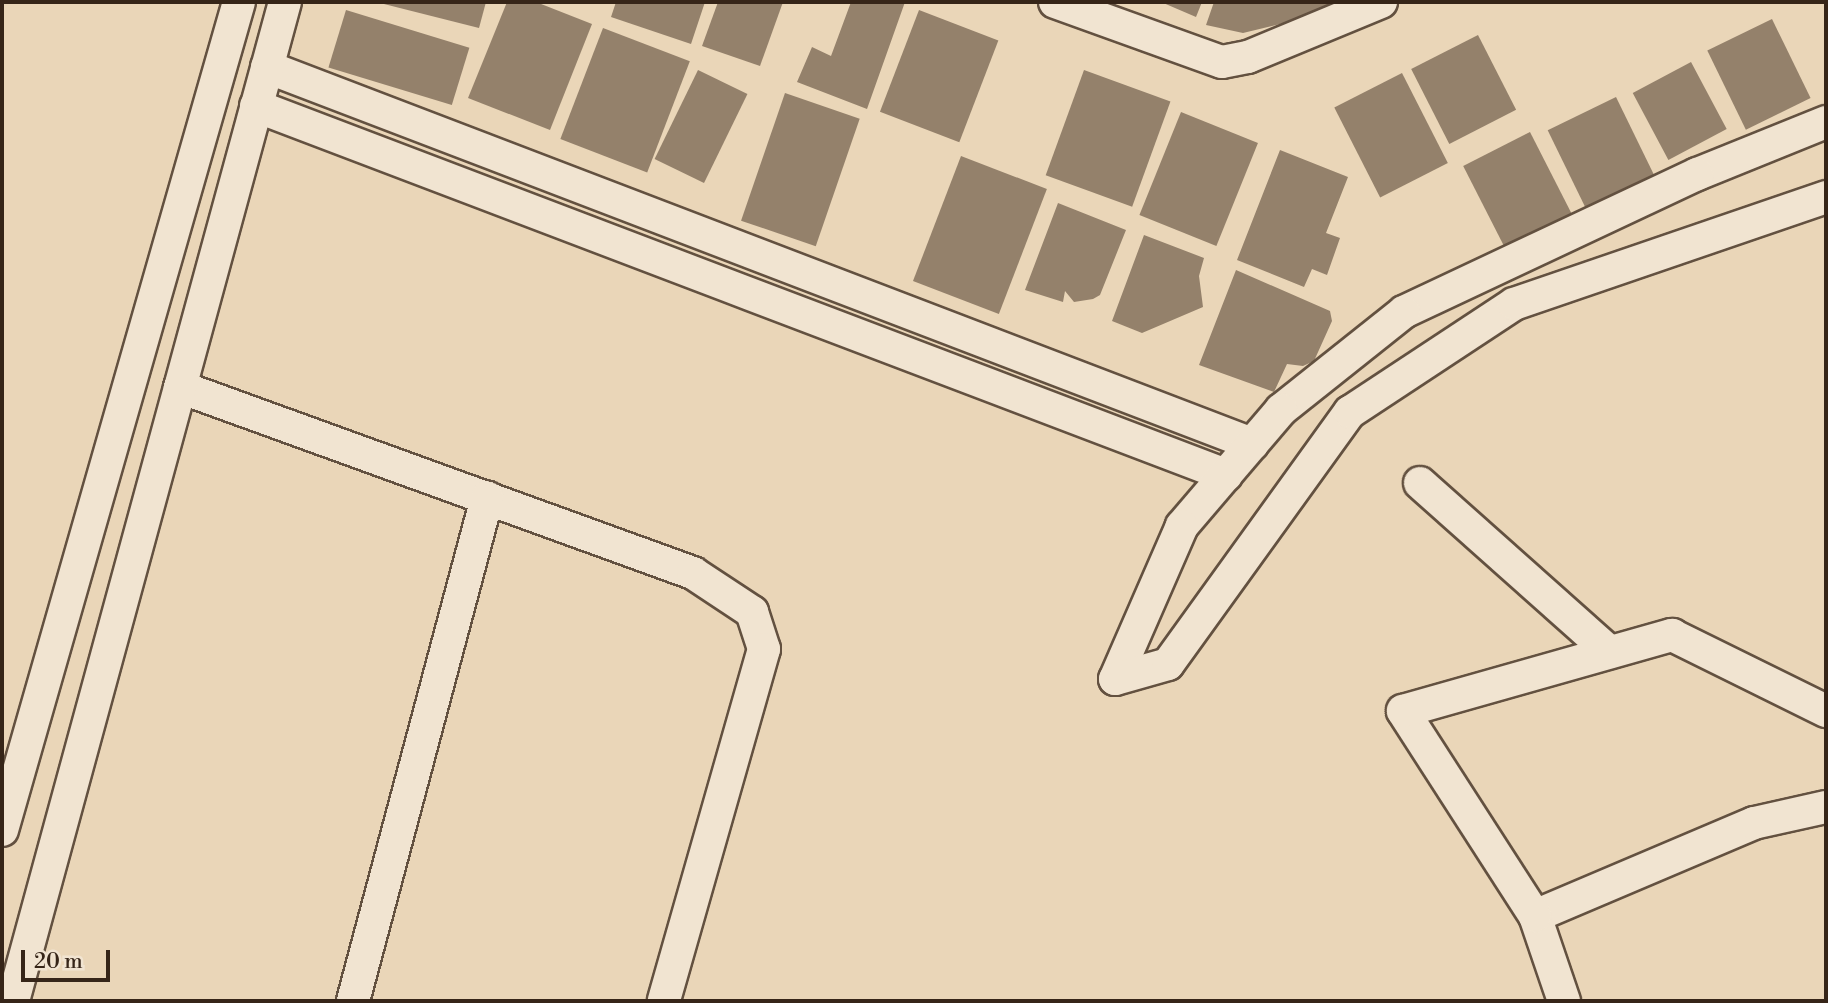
<!DOCTYPE html>
<html>
<head>
<meta charset="utf-8">
<style>
	body { margin:0 }
	#map { position:relative; width:1828px; height:1003px; overflow:hidden; background:#ead6b8; font-family:"Libre Bodoni",serif }
	div>[style] { position:absolute }
	[style*='--x'] { left:calc(var(--x)*1px); top:calc(var(--y)*1px); width:calc(var(--w)*1px); rotate:calc(var(--a)*1deg) }
	.building>* { inset:0; background:#94816b; transform-origin:0 0 }
	.roads { filter:drop-shadow(2px 0 #635140) drop-shadow(-2px 0 #635140) drop-shadow(0 2px #635140) drop-shadow(0 -2px #635140) }
	.minor>* { height:32px; margin:-16px; padding:0 16px; transform-origin:16px; border-radius:16px; background:#f1e4d1 }
	span { translate:-50% -50%; white-space:nowrap; text-align:center; line-height:1.15; -webkit-text-stroke:6px #f1e4d1; paint-order:stroke }
	.frame { position:absolute; inset:0; border:4px solid #362518; pointer-events:none }
	.scale { position:absolute; left:21px; top:950px; width:89px; height:32px; box-sizing:border-box; border:4px solid #362518; border-top:0; padding-left:9px; font-size:21px; line-height:24px; white-space:nowrap; color:#362518; -webkit-text-stroke:5px #f1e4d1; paint-order:stroke }
</style>
</head>
<body>
<div id="map">
	<div class="building">
		<div style="clip-path:polygon(376px 2px,486px 2px,479px 28px)"></div>
		<div style="clip-path:polygon(507px 2px,536px 2px,592px 24px,550px 130px,468px 98px)"></div>
		<div style="clip-path:polygon(616px 2px,705px 2px,691px 44px,611px 17px)"></div>
		<div style="clip-path:polygon(718px 2px,783px 2px,760px 66px,702px 46px)"></div>
		<div style="clip-path:polygon(851px 2px,905px 2px,867px 109px,797px 82px,812px 47px,831px 56px)"></div>
		<div style="clip-path:polygon(1161px 2px,1202px 2px,1196px 17px)"></div>
		<div style="clip-path:polygon(1214px 2px,1334px 2px,1292px 21px,1243px 33px,1206px 25px)"></div>
		<div style="left:346px;top:10px;width:129px;height:60px;rotate:17deg"></div>
		<div style="left:919px;top:10px;width:85px;height:109px;rotate:21deg"></div>
		<div style="left:1772px;top:19px;width:88px;height:72px;rotate:64deg"></div>
		<div style="left:603px;top:28px;width:93px;height:119px;rotate:21deg"></div>
		<div style="left:1478px;top:35px;width:84px;height:75px;rotate:63deg"></div>
		<div style="left:1691px;top:62px;width:76px;height:66px;rotate:62deg"></div>
		<div style="left:698px;top:70px;width:55px;height:99px;rotate:26deg"></div>
		<div style="left:1084px;top:70px;width:92px;height:112px;rotate:20deg"></div>
		<div style="left:1402px;top:73px;width:101px;height:76px;rotate:63deg"></div>
		<div style="left:785px;top:93px;width:79px;height:135px;rotate:19deg"></div>
		<div style="left:1616px;top:97px;width:96px;height:76px;rotate:64deg"></div>
		<div style="left:1181px;top:112px;width:83px;height:111px;rotate:22deg"></div>
		<div style="left:1530px;top:132px;width:98px;height:75px;rotate:63deg"></div>
		<div style="clip-path:polygon(1280px 150px,1348px 177px,1326px 233px,1340px 238px,1327px 275px,1312px 269px,1304px 287px,1237px 260px)"></div>
		<div style="left:961px;top:156px;width:92px;height:134px;rotate:21deg"></div>
		<div style="clip-path:polygon(1058px 203px,1126px 230px,1100px 295px,1093px 299px,1074px 302px,1065px 291px,1063px 302px,1025px 290px)"></div>
		<div style="clip-path:polygon(1144px 235px,1204px 258px,1199px 276px,1203px 307px,1142px 333px,1112px 321px)"></div>
		<div style="clip-path:polygon(1236px 270px,1330px 311px,1332px 321px,1314px 361px,1303px 366px,1287px 364px,1274px 392px,1199px 365px)"></div>
	</div>
	<div class="roads">
		<div class="minor">
			<div style="--x:1055;--y:2;--w:177;--a:19.8"></div>
			<div style="--x:1222;--y:62;--w:26;--a:-11"></div>
			<div style="--x:1248;--y:57;--w:144;--a:-22.5"></div>
			<div style="--x:267;--y:67;--w:1055;--a:20.94"></div>
			<div style="--x:256;--y:106;--w:1038;--a:20.83"></div>
			<div style="--x:1826;--y:122;--w:139;--a:158"></div>
			<div style="--x:1697;--y:174;--w:324;--a:154.8"></div>
			<div style="--x:1404;--y:312;--w:157;--a:141.5"></div>
			<div style="--x:1281;--y:410;--w:153;--a:130.5"></div>
			<div style="--x:1182;--y:526;--w:167;--a:113.6"></div>
			<div style="--x:1115;--y:679;--w:55;--a:-15.8"></div>
			<div style="--x:1168;--y:664;--w:311;--a:-54.2"></div>
			<div style="--x:1350;--y:412;--w:196;--a:-33.4"></div>
			<div style="--x:1514;--y:304;--w:330;--a:-18.9"></div>
			<div style="--x:180;--y:387;--w:546;--a:19.93"></div>
			<div style="--x:693;--y:573;--w:71;--a:33.5"></div>
			<div style="--x:752;--y:612;--w:39;--a:72"></div>
			<div style="--x:764;--y:649;--w:366;--a:105.9"></div>
			<div style="--x:1420;--y:483;--w:254;--a:41.7"></div>
			<div style="--x:2;--y:830;--w:861;--a:-74.03"></div>
			<div style="--x:1535;--y:916;--w:238;--a:-23"></div>
			<div style="--x:1754;--y:823;--w:74;--a:-12.5"></div>
			<div style="--x:13;--y:1001;--w:1035;--a:-74.77"></div>
			<div style="--x:353;--y:1001;--w:521;--a:-75.08"></div>
			<div style="--x:1564;--y:1001;--w:90;--a:-108.8"></div>
			<div style="--x:1535;--y:916;--w:244;--a:-122.8"></div>
			<div style="--x:1403;--y:711;--w:280;--a:-15.8"></div>
			<div style="--x:1672;--y:635;--w:172;--a:26.3"></div>
		</div>
	</div>
	<div class="frame"></div>
	<div class="scale">20 m</div>
</div>
</body>
</html>
